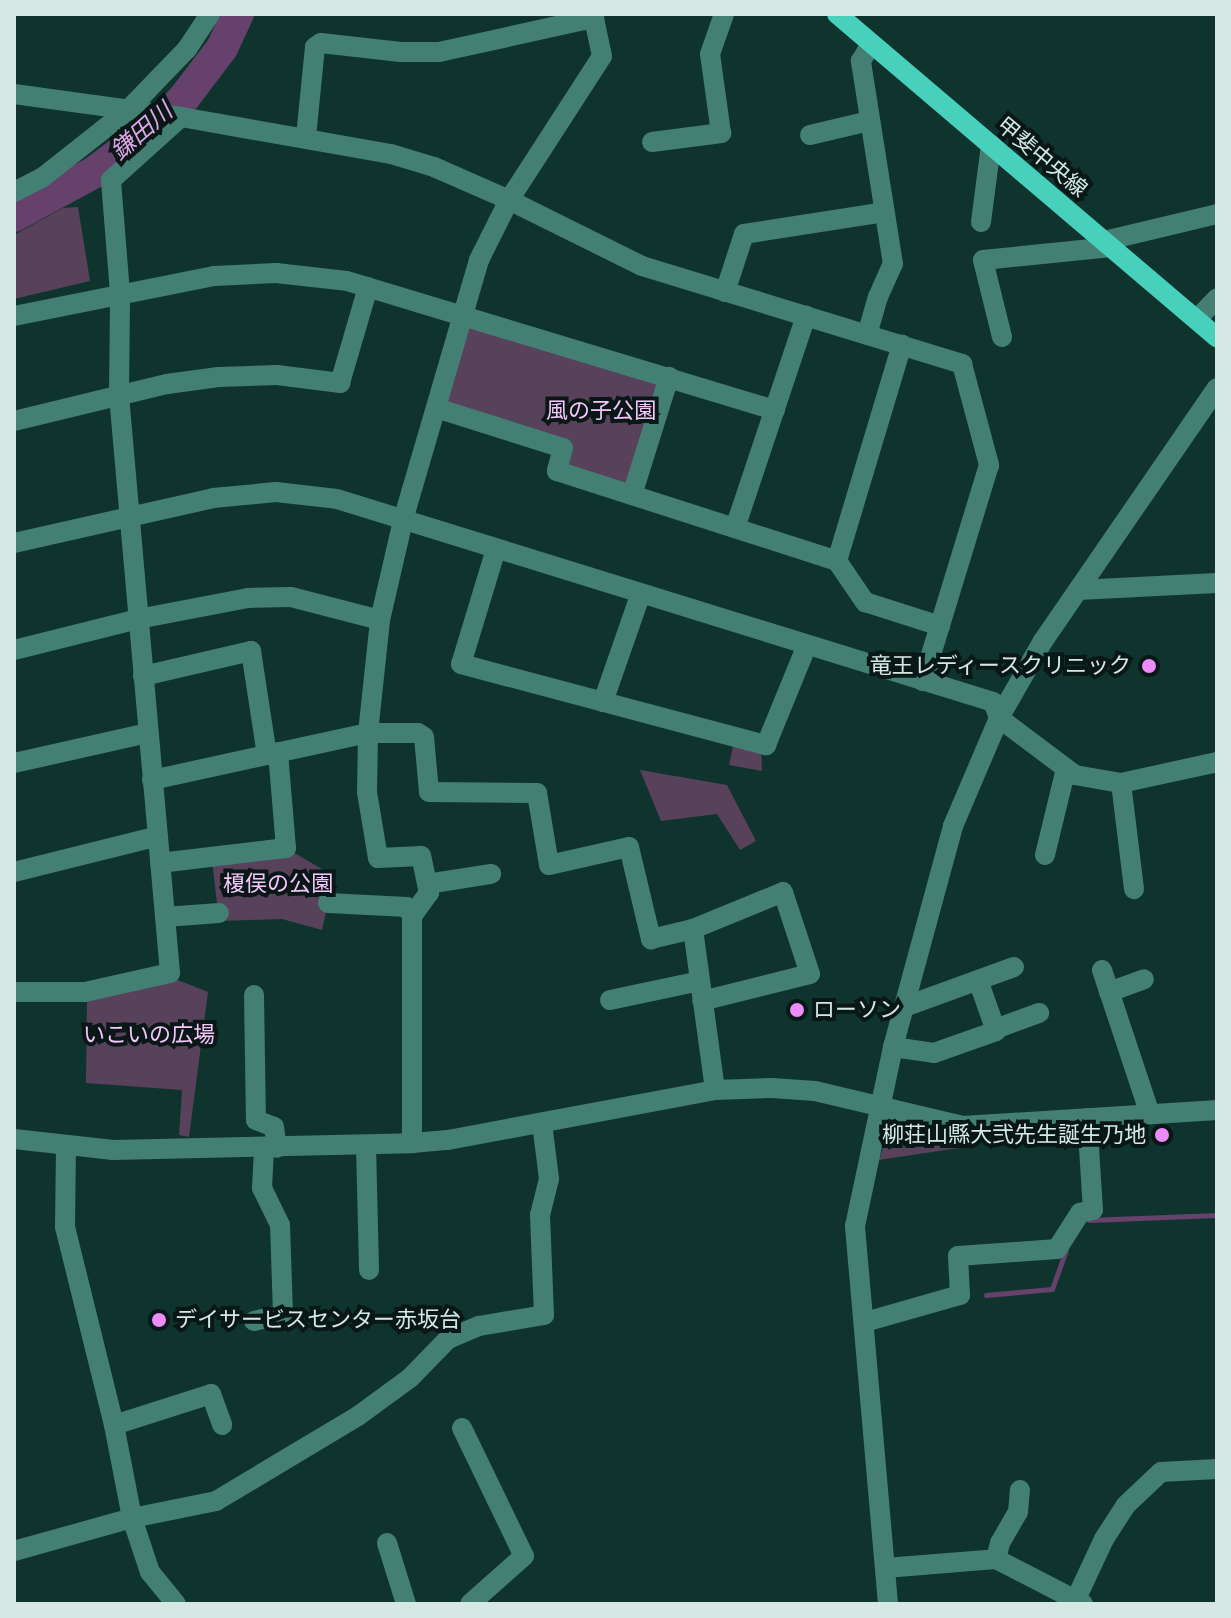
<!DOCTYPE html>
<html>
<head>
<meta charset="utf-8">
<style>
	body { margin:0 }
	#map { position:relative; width:1231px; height:1618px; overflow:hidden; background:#0f342e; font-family:"Fira Sans","Noto Sans JP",sans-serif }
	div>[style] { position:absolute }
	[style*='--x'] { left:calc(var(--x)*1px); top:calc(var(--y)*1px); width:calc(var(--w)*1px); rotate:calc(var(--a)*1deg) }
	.green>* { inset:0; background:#58415b }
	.stream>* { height:5px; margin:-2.5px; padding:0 2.5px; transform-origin:2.5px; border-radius:2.5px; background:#66416c }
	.river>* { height:32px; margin:-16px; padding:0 16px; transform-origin:16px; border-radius:16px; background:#66416c }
	.minor>* { height:20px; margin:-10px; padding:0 10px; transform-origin:10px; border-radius:10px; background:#447f74 }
	.major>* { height:20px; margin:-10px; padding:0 10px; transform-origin:10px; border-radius:10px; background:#47d1bc }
	.dots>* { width:22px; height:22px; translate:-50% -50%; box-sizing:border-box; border:4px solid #091816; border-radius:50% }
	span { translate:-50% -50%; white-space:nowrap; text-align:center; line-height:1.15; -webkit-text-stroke:8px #091816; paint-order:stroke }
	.street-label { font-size:22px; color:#d5e8e4 }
	.park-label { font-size:22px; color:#f6c6fc }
	.poi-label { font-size:22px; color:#d5e8e4 }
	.right { translate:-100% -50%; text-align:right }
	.left { translate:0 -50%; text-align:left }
	.water-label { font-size:24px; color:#e1a6e9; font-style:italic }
	.frame { position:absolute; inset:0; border:16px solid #d5e8e4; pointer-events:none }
</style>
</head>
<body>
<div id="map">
	<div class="green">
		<div style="clip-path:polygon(78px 207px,90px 281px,14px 299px,14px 235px,63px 208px)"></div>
		<div style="clip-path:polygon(466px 318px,660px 377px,634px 489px,566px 467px,566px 446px,440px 405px)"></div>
		<div style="clip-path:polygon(735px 737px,761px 746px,762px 771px,729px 765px)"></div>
		<div style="clip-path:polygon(640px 770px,727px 785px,756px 841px,740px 850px,717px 814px,661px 821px)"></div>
		<div style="clip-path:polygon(286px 848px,327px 872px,328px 903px,322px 930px,282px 919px,219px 921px,212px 860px)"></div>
		<div style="clip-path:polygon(170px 977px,208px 992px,189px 1137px,179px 1135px,182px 1090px,86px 1083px,87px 996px)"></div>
		<div style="clip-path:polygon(902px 1130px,942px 1141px,968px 1143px,959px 1148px,879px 1160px,885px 1142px)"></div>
	</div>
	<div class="stream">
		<div style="--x:1089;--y:1220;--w:128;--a:-2.2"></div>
		<div style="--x:986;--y:1295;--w:66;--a:-5.2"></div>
		<div style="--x:1052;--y:1289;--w:41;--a:-70.3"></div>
	</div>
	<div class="river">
		<div style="--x:14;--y:216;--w:90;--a:-28.6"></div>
		<div style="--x:93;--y:173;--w:79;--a:-36.7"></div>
		<div style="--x:156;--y:126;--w:40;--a:-45"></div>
		<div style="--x:184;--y:98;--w:63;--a:-52.8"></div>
		<div style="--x:222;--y:48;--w:38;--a:-65"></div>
	</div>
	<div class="minor">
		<div style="--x:14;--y:94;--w:169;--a:7.8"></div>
		<div style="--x:181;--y:117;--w:213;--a:10"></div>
		<div style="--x:391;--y:154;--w:45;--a:16.8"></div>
		<div style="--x:434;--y:167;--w:82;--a:23.7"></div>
		<div style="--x:509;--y:200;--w:148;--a:26.4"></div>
		<div style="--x:642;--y:266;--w:335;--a:17"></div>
		<div style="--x:962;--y:364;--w:105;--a:75"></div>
		<div style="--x:989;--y:465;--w:226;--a:107"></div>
		<div style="--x:810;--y:135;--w:61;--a:-13.3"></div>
		<div style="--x:306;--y:137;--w:90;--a:-84.3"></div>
		<div style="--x:315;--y:47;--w:7;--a:-34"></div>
		<div style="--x:321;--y:43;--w:80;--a:6.5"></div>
		<div style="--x:400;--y:52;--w:39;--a:0"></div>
		<div style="--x:439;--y:52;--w:159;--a:-12.4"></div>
		<div style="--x:652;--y:142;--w:70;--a:-7.4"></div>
		<div style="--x:721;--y:133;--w:80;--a:-97.9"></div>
		<div style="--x:710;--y:54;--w:42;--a:-70.7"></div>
		<div style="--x:14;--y:192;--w:33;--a:-27"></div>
		<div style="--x:43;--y:177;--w:108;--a:-38.2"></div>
		<div style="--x:128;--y:110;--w:85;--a:-46"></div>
		<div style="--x:187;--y:49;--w:42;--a:-56.7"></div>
		<div style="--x:981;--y:222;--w:78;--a:-82.6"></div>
		<div style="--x:1104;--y:241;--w:116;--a:-13.4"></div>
		<div style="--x:725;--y:292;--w:61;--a:-71.9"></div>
		<div style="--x:744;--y:234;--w:142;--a:-8.9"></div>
		<div style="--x:14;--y:316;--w:204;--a:-11.3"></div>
		<div style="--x:214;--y:276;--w:62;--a:-2.8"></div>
		<div style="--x:276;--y:273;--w:71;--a:6.4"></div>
		<div style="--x:347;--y:281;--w:447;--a:16.8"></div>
		<div style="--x:1197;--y:319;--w:29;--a:-46"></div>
		<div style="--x:867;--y:335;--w:40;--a:-74"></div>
		<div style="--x:878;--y:297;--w:36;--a:-66"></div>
		<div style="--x:893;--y:264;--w:206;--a:-99"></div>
		<div style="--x:861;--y:61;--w:20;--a:-60"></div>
		<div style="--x:1002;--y:337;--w:79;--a:-103.9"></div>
		<div style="--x:983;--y:260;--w:129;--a:-5.8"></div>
		<div style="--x:436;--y:408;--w:133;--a:17.5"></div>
		<div style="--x:563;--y:448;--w:24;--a:105"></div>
		<div style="--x:557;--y:471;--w:294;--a:17.8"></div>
		<div style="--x:837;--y:561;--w:50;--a:55.7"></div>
		<div style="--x:865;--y:602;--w:79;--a:17.7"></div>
		<div style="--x:14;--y:421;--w:157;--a:-13.6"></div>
		<div style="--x:167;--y:384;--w:52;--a:-7.7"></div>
		<div style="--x:219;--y:377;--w:58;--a:-2"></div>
		<div style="--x:277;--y:375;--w:64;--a:7.2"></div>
		<div style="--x:340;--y:383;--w:100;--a:-73.7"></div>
		<div style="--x:632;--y:495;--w:124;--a:-72.6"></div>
		<div style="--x:735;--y:528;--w:224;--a:-71.5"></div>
		<div style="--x:14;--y:543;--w:204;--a:-12.7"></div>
		<div style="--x:213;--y:498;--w:63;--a:-5.4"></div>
		<div style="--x:276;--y:492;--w:61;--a:6.5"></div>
		<div style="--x:337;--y:499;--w:687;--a:17.19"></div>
		<div style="--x:993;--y:702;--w:17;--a:69"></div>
		<div style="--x:999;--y:718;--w:95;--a:36.9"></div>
		<div style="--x:1075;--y:775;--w:47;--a:9.9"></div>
		<div style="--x:1121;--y:783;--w:98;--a:-12.3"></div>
		<div style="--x:496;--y:549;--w:120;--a:106.9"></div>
		<div style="--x:461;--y:664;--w:316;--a:14.9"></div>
		<div style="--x:766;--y:745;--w:108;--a:-67.7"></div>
		<div style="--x:837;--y:561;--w:226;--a:-73.3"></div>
		<div style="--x:1078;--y:590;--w:139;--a:-2.9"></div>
		<div style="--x:14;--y:650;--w:128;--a:-14"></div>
		<div style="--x:138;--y:619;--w:112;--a:-10.8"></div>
		<div style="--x:248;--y:598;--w:43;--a:-1.3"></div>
		<div style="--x:291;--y:597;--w:92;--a:14.5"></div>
		<div style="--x:143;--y:676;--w:111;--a:-13"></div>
		<div style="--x:251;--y:651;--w:105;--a:81.3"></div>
		<div style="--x:603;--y:702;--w:115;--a:-70.8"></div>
		<div style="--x:14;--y:763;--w:137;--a:-12.6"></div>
		<div style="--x:152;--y:780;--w:221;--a:-12.3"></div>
		<div style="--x:368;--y:733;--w:50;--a:0"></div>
		<div style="--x:418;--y:733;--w:7;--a:34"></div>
		<div style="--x:424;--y:737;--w:55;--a:84.8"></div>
		<div style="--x:429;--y:792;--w:108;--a:0.5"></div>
		<div style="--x:537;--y:793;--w:73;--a:80.5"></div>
		<div style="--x:549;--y:865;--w:82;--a:-12.7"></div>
		<div style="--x:629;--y:847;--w:95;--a:76.6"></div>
		<div style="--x:651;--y:939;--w:43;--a:-13.4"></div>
		<div style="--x:693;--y:929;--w:97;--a:-22.3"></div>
		<div style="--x:783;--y:892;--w:86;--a:71.8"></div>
		<div style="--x:810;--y:974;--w:111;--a:166"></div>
		<div style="--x:1121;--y:783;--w:107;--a:83"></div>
		<div style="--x:1045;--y:855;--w:89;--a:-76.4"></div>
		<div style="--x:160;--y:863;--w:127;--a:-6.8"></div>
		<div style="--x:286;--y:848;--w:96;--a:-94.8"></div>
		<div style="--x:14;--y:872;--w:148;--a:-14"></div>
		<div style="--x:427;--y:884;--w:65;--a:-8.9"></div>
		<div style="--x:328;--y:903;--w:79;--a:2.9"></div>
		<div style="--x:407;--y:907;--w:10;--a:61"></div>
		<div style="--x:165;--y:917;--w:54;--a:-4.2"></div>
		<div style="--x:693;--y:929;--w:162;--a:82.2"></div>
		<div style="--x:1102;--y:970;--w:152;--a:71.6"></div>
		<div style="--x:14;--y:992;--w:71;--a:0"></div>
		<div style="--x:85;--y:992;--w:87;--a:-12.6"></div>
		<div style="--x:170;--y:973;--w:579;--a:-95.05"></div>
		<div style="--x:119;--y:396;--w:103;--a:-89.4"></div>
		<div style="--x:120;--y:293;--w:113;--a:-94.6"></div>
		<div style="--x:111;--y:180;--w:94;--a:-42"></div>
		<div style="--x:1109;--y:992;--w:37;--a:-20"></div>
		<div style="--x:254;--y:995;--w:125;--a:89.1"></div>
		<div style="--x:256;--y:1120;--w:19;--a:21"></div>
		<div style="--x:274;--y:1127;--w:21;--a:82"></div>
		<div style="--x:610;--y:1000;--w:92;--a:-11.9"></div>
		<div style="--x:904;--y:1007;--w:117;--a:-20"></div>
		<div style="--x:995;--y:1029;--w:47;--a:-20"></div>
		<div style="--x:893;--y:1047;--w:41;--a:8.3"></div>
		<div style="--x:934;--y:1053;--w:66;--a:-19.5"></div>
		<div style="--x:996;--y:1031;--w:54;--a:-109.4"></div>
		<div style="--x:14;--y:1139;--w:100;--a:6.3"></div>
		<div style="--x:113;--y:1150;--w:299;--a:-1.3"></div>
		<div style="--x:412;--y:1143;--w:36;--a:-5"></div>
		<div style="--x:448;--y:1140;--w:272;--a:-10.6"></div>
		<div style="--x:715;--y:1090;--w:57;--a:-2"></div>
		<div style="--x:772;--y:1088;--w:43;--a:4"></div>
		<div style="--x:815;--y:1091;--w:152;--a:13.3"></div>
		<div style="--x:963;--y:1126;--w:255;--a:-3.6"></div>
		<div style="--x:412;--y:1143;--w:227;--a:-90"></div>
		<div style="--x:412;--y:916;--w:29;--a:-54"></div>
		<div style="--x:429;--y:893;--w:38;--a:-102"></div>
		<div style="--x:421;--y:856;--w:43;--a:177.3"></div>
		<div style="--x:378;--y:858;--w:67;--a:-99.5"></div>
		<div style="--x:367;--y:792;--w:59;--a:-89"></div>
		<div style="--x:368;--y:733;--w:114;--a:-83.9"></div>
		<div style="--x:380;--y:620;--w:103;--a:-77"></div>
		<div style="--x:403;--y:520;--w:271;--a:-73.7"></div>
		<div style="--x:479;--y:260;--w:67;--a:-63.4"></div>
		<div style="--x:509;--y:200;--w:171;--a:-57.1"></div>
		<div style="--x:602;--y:56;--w:43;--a:-102.1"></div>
		<div style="--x:366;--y:1145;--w:125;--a:88.6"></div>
		<div style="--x:66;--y:1146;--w:81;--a:90.7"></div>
		<div style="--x:65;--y:1227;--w:204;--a:76.1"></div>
		<div style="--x:114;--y:1425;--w:95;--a:79"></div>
		<div style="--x:132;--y:1518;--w:57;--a:71.6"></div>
		<div style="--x:150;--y:1572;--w:41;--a:50.9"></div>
		<div style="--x:254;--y:1321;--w:30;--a:-14"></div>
		<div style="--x:283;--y:1314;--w:89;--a:-91.9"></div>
		<div style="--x:280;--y:1225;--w:41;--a:-115.9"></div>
		<div style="--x:262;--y:1188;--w:39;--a:-87"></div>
		<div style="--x:865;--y:1322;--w:99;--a:-15.9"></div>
		<div style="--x:960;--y:1295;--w:39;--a:-93"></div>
		<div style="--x:958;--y:1256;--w:99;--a:-4"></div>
		<div style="--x:1057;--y:1249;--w:43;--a:-57.4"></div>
		<div style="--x:1080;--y:1213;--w:13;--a:-13"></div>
		<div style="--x:1093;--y:1210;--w:92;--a:-93.7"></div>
		<div style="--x:114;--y:1425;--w:102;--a:-17.7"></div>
		<div style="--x:211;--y:1394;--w:33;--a:70"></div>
		<div style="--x:462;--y:1428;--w:142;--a:64.2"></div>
		<div style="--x:524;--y:1556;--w:72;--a:138.4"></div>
		<div style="--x:387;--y:1543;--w:64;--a:72.7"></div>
		<div style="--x:14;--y:1551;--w:123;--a:-15.6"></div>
		<div style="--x:132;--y:1518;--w:86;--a:-11.4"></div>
		<div style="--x:216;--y:1501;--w:165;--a:-30.9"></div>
		<div style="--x:358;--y:1416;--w:64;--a:-36.2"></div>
		<div style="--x:410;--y:1378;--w:54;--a:-45.7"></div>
		<div style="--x:448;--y:1339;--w:34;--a:-23"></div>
		<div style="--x:479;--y:1326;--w:66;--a:-9.6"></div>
		<div style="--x:544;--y:1315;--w:100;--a:-92.3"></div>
		<div style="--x:540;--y:1215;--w:37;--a:-76"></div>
		<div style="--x:549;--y:1179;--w:56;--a:-97.1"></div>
		<div style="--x:996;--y:1559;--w:16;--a:-76"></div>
		<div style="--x:1000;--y:1543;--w:36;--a:-60"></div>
		<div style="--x:1018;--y:1512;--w:22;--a:-85"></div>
		<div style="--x:885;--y:1568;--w:111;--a:-4.6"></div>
		<div style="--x:996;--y:1559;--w:98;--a:27.3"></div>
		<div style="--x:1075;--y:1601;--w:68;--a:-64.9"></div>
		<div style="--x:1104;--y:1539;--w:40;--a:-57.1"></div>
		<div style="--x:1126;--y:1505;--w:48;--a:-43.3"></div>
		<div style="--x:1161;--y:1472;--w:56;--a:-3.1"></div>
		<div style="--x:888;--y:1604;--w:379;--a:-95"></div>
		<div style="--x:855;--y:1226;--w:183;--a:-78"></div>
		<div style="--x:893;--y:1047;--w:229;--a:-74.8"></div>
		<div style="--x:953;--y:826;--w:117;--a:-66.9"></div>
		<div style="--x:999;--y:718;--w:89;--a:-60.3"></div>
		<div style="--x:1043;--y:641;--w:307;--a:-55.5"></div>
	</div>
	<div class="major">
		<div style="--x:837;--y:14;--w:499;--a:40.4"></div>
	</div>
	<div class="dots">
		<div style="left:1149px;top:666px;background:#ec8cfa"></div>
		<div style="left:797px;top:1010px;background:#ec8cfa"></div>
		<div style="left:1162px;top:1135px;background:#ec8cfa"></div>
		<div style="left:159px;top:1320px;background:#ec8cfa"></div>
	</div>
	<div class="street-label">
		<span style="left:1042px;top:157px;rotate:40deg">甲斐中央線</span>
	</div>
	<div class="park-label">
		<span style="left:601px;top:411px">風の子公園</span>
		<span style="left:278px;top:884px">榎俣の公園</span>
		<span style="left:149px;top:1035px">いこいの広場</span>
	</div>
	<div class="poi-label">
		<span class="right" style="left:1131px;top:666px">竜王レディースクリニック</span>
		<span class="left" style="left:813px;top:1010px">ローソン</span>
		<span class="right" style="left:1146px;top:1135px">柳荘山縣大弐先生誕生乃地</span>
		<span class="left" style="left:175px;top:1320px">デイサービスセンター赤坂台</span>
	</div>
	<div class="water-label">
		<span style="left:142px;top:132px;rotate:-41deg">鎌田川</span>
	</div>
	<div class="frame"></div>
</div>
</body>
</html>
